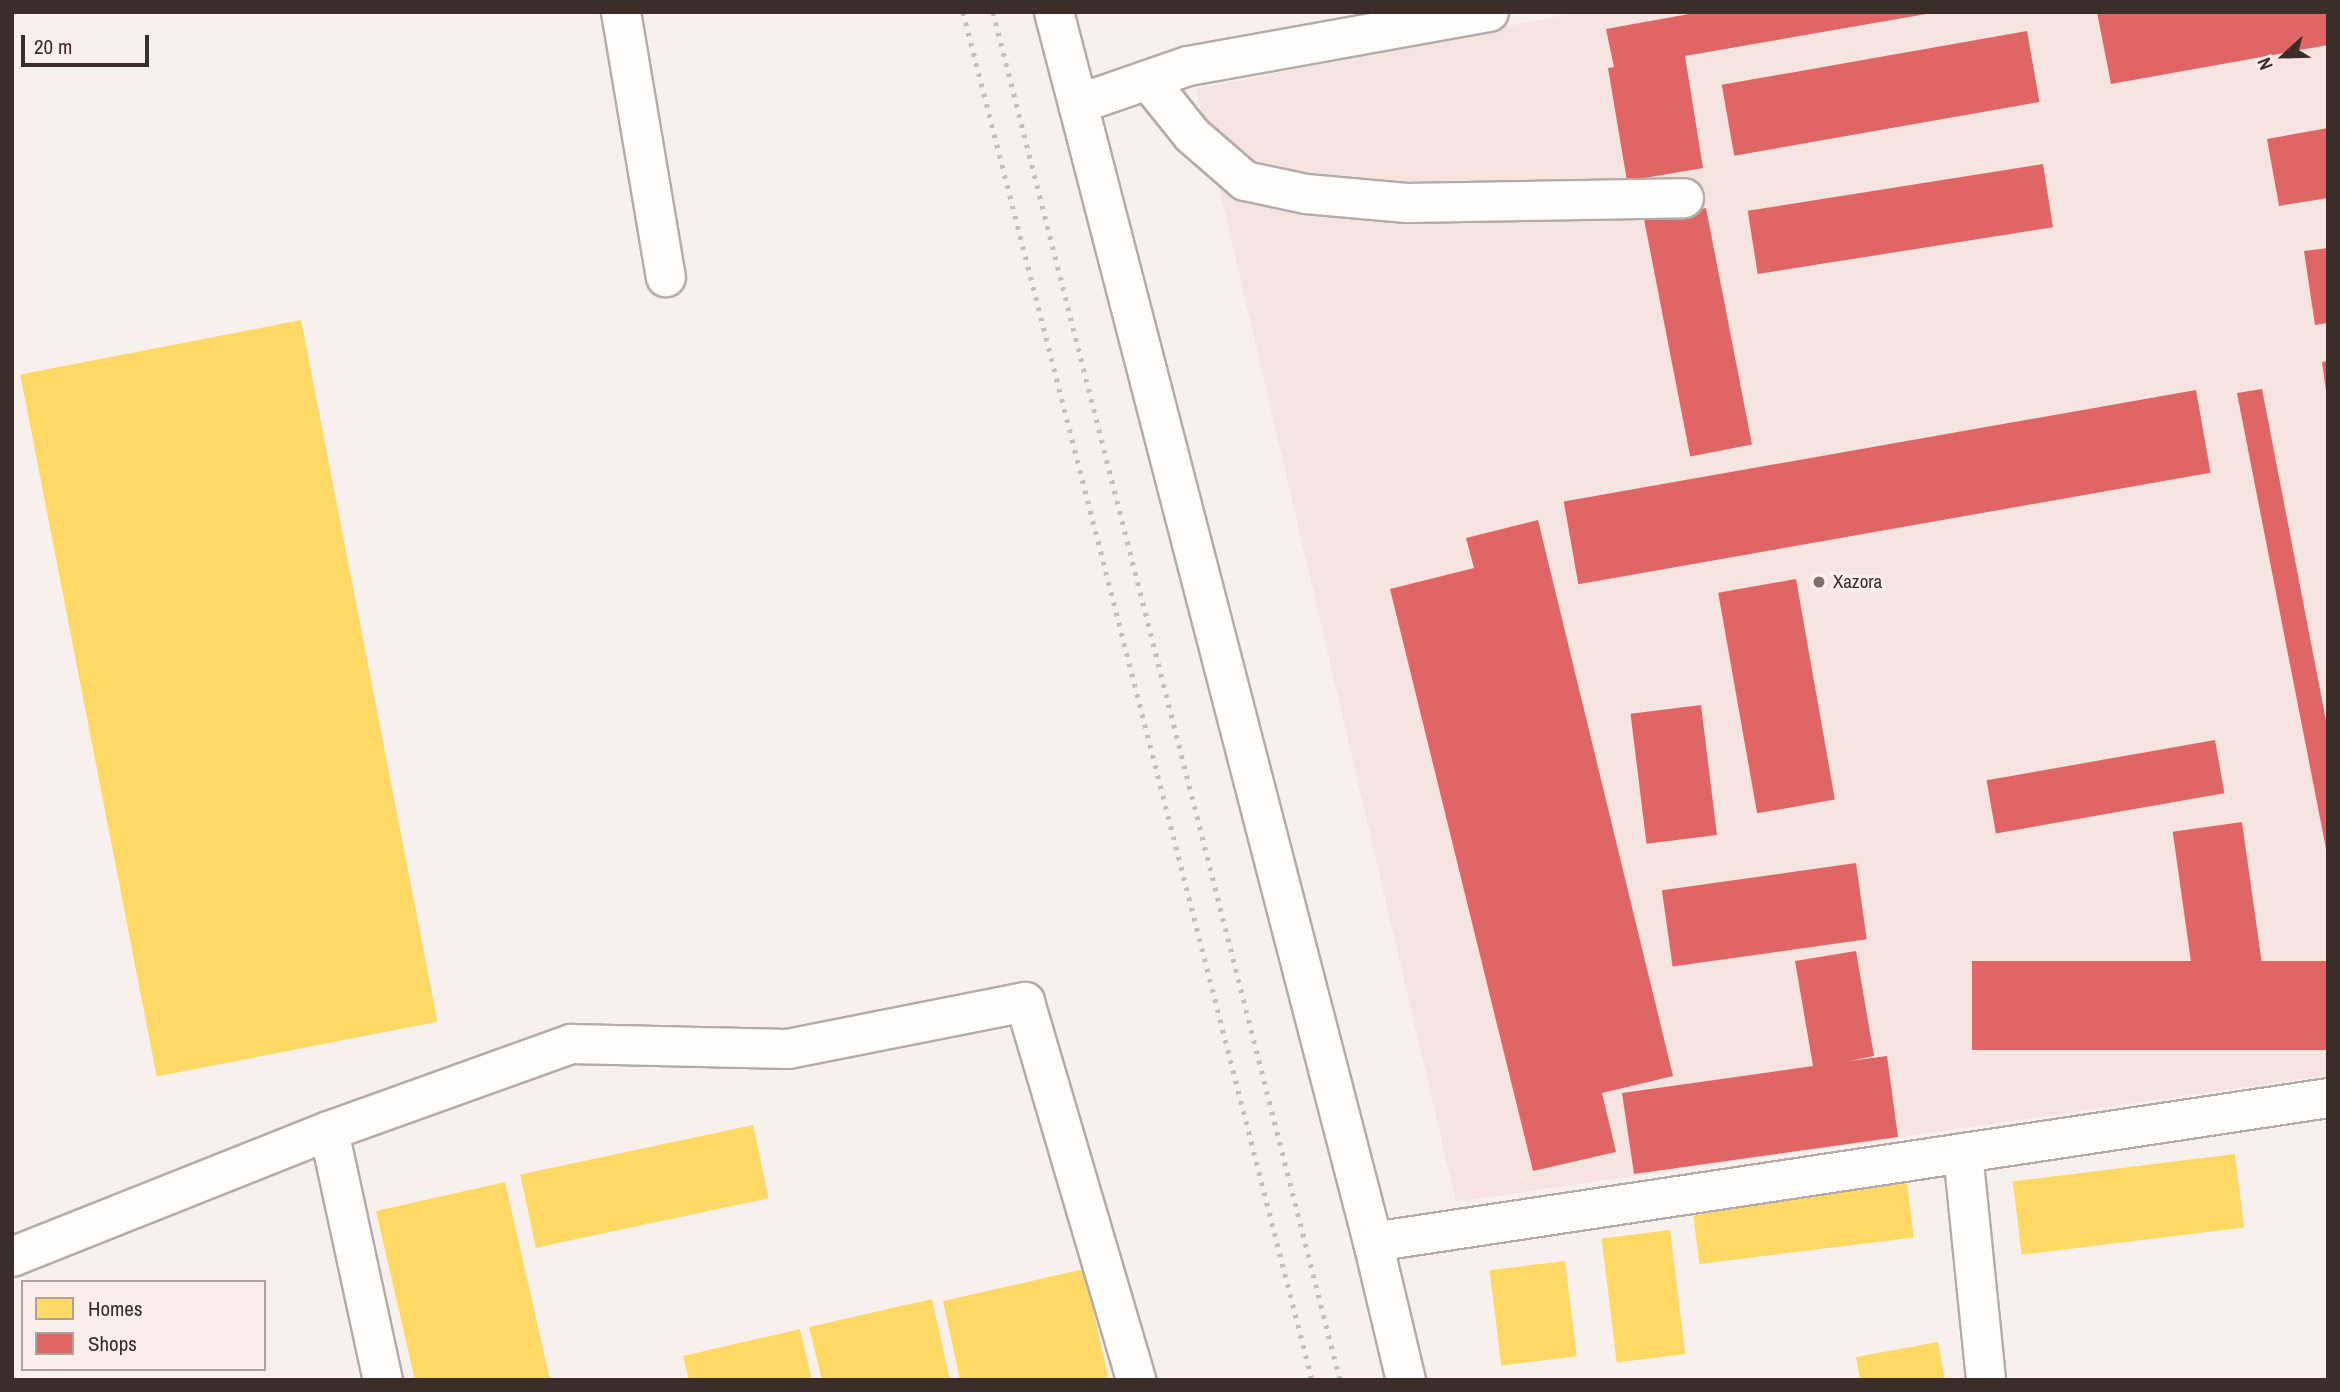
<!DOCTYPE html>
<html>
<head>
<meta charset="utf-8">
<style>
	body { margin:0 }
	#map { position:relative; width:2340px; height:1392px; overflow:hidden; background:#f8f0ed; font-family:"Archivo Narrow",sans-serif }
	div>[style] { position:absolute }
	[style*='--x'] { left:calc(var(--x)*1px); top:calc(var(--y)*1px); width:calc(var(--w)*1px); rotate:calc(var(--a)*1deg) }
	.commercial>* { inset:0; background:#f6e4e1 }
	.homes>* { inset:0; background:#ffd966; transform-origin:0 0 }
	.shops>* { inset:0; background:#e06666; transform-origin:0 0 }
	.roads { filter:drop-shadow(2px 0 #b5aca9) drop-shadow(-2px 0 #b5aca9) drop-shadow(0 2px #b5aca9) drop-shadow(0 -2px #b5aca9) }
	.minor>* { height:38px; margin:-19px; padding:0 19px; transform-origin:19px; border-radius:19px; background:#fefdfc }
	.rail>* { height:5px; margin-top:-2.5px; transform-origin:0; background:repeating-linear-gradient(90deg,#c2c0be 0 3.5px,transparent 0 10.5px) }
	.dots>* { width:19px; height:19px; translate:-50% -50%; box-sizing:border-box; border:4px solid #fceee9; border-radius:50% }
	span { translate:-50% -50%; white-space:nowrap; text-align:center; line-height:1.15; -webkit-text-stroke:7px #fceee9; paint-order:stroke }
	.poi-label { font-size:19px; color:#3b2e29 }
	.left { translate:0 -50%; text-align:left }
	.frame { position:absolute; inset:0; border:14px solid #3b2e29; pointer-events:none }
	.legend { position:absolute; left:21px; top:1280px; width:245px; height:91px; box-sizing:border-box; background:#fceee9; border:2px solid #afa19c; margin:0; padding:9px 12px; list-style:none; font-size:21px; color:#3b2e29 }
	.legend li { display:flex; align-items:center; gap:14px; height:35px }
	.legend b { width:35px; border:2px solid #afa19c }
	.north { position:absolute; left:2249px; top:21px; width:70px; height:70px; -webkit-text-stroke:5px #fceee9; paint-order:stroke; rotate:248deg; font-size:19px; font-weight:700; line-height:28px; text-align:center; color:#3b2e29 }
	.north::after { content:''; display:block; margin:auto; width:24px; height:32px; background:#3b2e29; clip-path:polygon(50% 0,100% 100%,50% 72%,0 100%) }
	.scale { position:absolute; left:21px; top:35px; width:128px; height:32px; box-sizing:border-box; border:4px solid #3b2e29; border-top:0; padding-left:9px; font-size:21px; line-height:24px; white-space:nowrap; color:#3b2e29; -webkit-text-stroke:5px #fceee9; paint-order:stroke }
</style>
</head>
<body>
<div id="map">
	<div class="commercial">
		<div style="clip-path:polygon(1578px 12px,2328px 12px,2328px 1075px,1456px 1202px,1196px 89px)"></div>
	</div>
	<div class="homes">
		<div style="left:301px;top:320px;width:715px;height:286px;rotate:79deg"></div>
		<div style="left:753px;top:1125px;width:75px;height:238px;rotate:78deg"></div>
		<div style="left:2235px;top:1154px;width:74px;height:224px;rotate:83deg"></div>
		<div style="clip-path:polygon(505px 1182px,550px 1380px,415px 1380px,376px 1211px)"></div>
		<div style="left:1907px;top:1183px;width:55px;height:216px;rotate:83deg"></div>
		<div style="left:1670px;top:1230px;width:125px;height:69px;rotate:83deg"></div>
		<div style="left:1565px;top:1261px;width:96px;height:76px;rotate:83deg"></div>
		<div style="clip-path:polygon(1084px 1269px,1109px 1380px,960px 1380px,943px 1301px)"></div>
		<div style="clip-path:polygon(932px 1299px,950px 1380px,822px 1380px,809px 1327px)"></div>
		<div style="clip-path:polygon(800px 1329px,812px 1380px,689px 1380px,683px 1356px)"></div>
		<div style="clip-path:polygon(1938px 1342px,1945px 1380px,1860px 1380px,1856px 1357px)"></div>
	</div>
	<div class="shops">
		<div style="clip-path:polygon(1700px 12px,1925px 12px,1926px 14px,1685px 56px,1703px 168px,1627px 181px,1608px 68px,1614px 67px,1606px 29px)"></div>
		<div style="clip-path:polygon(2097px 12px,2328px 12px,2328px 45px,2111px 84px)"></div>
		<div style="left:2027px;top:31px;width:72px;height:310px;rotate:80deg"></div>
		<div style="clip-path:polygon(2328px 128px,2328px 198px,2279px 206px,2267px 139px)"></div>
		<div style="left:2043px;top:164px;width:64px;height:299px;rotate:81deg"></div>
		<div style="left:1706px;top:208px;width:241px;height:63px;rotate:79deg"></div>
		<div style="clip-path:polygon(2328px 248px,2328px 323px,2315px 325px,2304px 251px)"></div>
		<div style="clip-path:polygon(2328px 361px,2328px 391px,2326px 391px,2322px 362px)"></div>
		<div style="clip-path:polygon(2262px 389px,2328px 731px,2328px 859px,2237px 393px)"></div>
		<div style="left:2196px;top:390px;width:84px;height:642px;rotate:80deg"></div>
		<div style="clip-path:polygon(1538px 520px,1673px 1076px,1602px 1093px,1616px 1152px,1533px 1171px,1390px 589px,1474px 568px,1466px 538px)"></div>
		<div style="left:1796px;top:579px;width:224px;height:79px;rotate:80deg"></div>
		<div style="left:1701px;top:705px;width:131px;height:71px;rotate:83deg"></div>
		<div style="left:2215px;top:740px;width:54px;height:232px;rotate:80deg"></div>
		<div style="left:2242px;top:822px;width:144px;height:70px;rotate:82deg"></div>
		<div style="left:1856px;top:863px;width:77px;height:196px;rotate:82deg"></div>
		<div style="clip-path:polygon(1856px 951px,1874px 1056px,1849px 1061px,1887px 1056px,1898px 1137px,1634px 1174px,1622px 1093px,1813px 1066px,1795px 961px)"></div>
		<div style="left:2328px;top:961px;width:89px;height:356px;rotate:90deg"></div>
	</div>
	<div class="roads">
		<div class="minor">
			<div style="--x:621;--y:12;--w:269;--a:80.4"></div>
			<div style="--x:1054;--y:12;--w:95;--a:75.4"></div>
			<div style="--x:1489;--y:12;--w:306;--a:169.8"></div>
			<div style="--x:1188;--y:66;--w:116;--a:160.9"></div>
			<div style="--x:1078;--y:104;--w:1176;--a:75.47"></div>
			<div style="--x:1373;--y:1242;--w:966;--a:-8.57"></div>
			<div style="--x:1148;--y:80;--w:70;--a:51.3"></div>
			<div style="--x:1192;--y:135;--w:70;--a:41"></div>
			<div style="--x:1245;--y:181;--w:62;--a:12"></div>
			<div style="--x:1306;--y:194;--w:101;--a:5.1"></div>
			<div style="--x:1407;--y:203;--w:277;--a:-1"></div>
			<div style="--x:329;--y:1131;--w:255;--a:77.8"></div>
			<div style="--x:1963;--y:1153;--w:228;--a:84.2"></div>
			<div style="--x:1373;--y:1242;--w:142;--a:76.6"></div>
			<div style="--x:12;--y:1257;--w:341;--a:-21.7"></div>
			<div style="--x:329;--y:1131;--w:257;--a:-19.8"></div>
			<div style="--x:571;--y:1044;--w:217;--a:1.3"></div>
			<div style="--x:788;--y:1049;--w:242;--a:-11.2"></div>
			<div style="--x:1025;--y:1002;--w:394;--a:73.6"></div>
		</div>
	</div>
	<div class="rail">
		<div style="--x:963;--y:12;--w:1412;--a:75.69"></div>
		<div style="--x:993;--y:12;--w:1411;--a:75.77"></div>
	</div>
	<div class="dots">
		<div style="left:1819px;top:582px;background:#7d726e"></div>
	</div>
	<div class="poi-label">
		<span class="left" style="left:1833px;top:582px">Xazora</span>
	</div>
	<div class="frame"></div>
	<ul class="legend">
	<li><b style="height:19px;background:#ffd966"></b>Homes</li>
	<li><b style="height:19px;background:#e06666"></b>Shops</li>
	</ul>
	<div class="north">N</div>
	<div class="scale">20 m</div>
</div>
</body>
</html>
